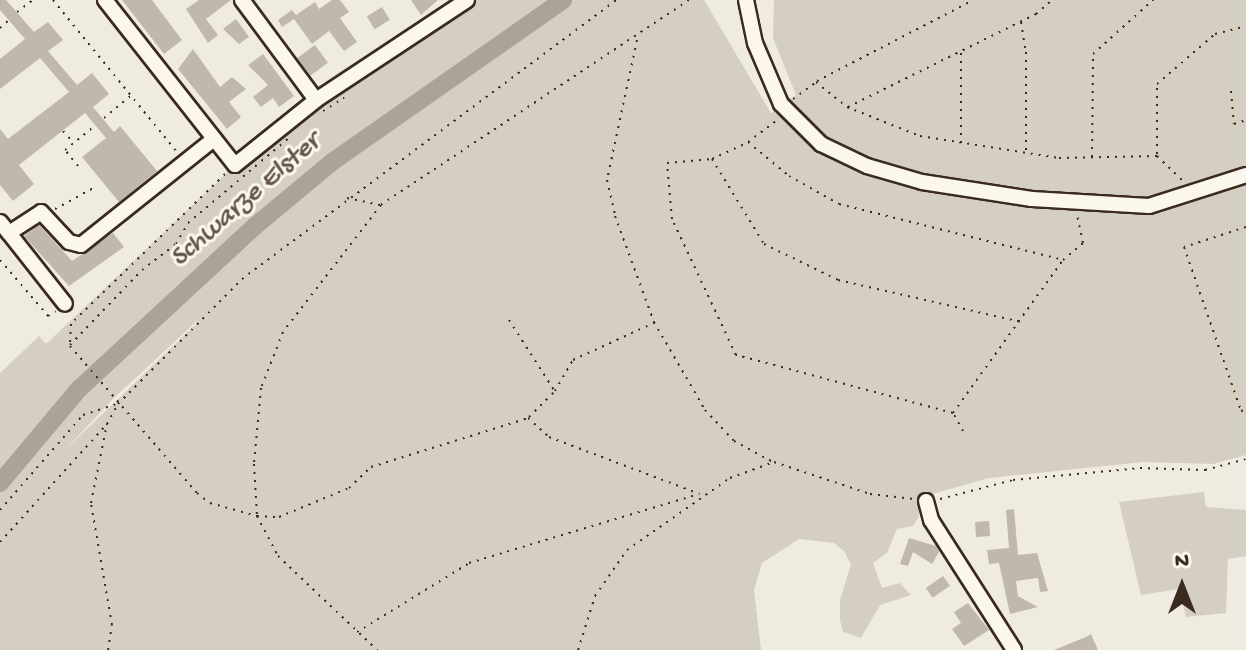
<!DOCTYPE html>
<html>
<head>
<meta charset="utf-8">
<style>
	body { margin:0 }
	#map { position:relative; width:1246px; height:650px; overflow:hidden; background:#f0ebe0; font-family:"Gochi Hand",sans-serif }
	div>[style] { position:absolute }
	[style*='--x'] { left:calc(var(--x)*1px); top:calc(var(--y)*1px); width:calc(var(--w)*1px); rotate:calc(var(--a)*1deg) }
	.green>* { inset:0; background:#d5cec3 }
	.river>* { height:18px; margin:-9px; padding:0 9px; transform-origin:9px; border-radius:9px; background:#aca397 }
	.building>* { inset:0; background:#c0b8ad; transform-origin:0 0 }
	.path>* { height:2px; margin-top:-1px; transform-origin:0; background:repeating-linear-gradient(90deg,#3b2a1e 0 2px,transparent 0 8px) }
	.roads { filter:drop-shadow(2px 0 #3b2a1e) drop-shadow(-2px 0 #3b2a1e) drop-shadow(0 2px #3b2a1e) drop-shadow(0 -2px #3b2a1e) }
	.minor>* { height:14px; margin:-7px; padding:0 7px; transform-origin:7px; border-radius:7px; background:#fbf7ec }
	span { translate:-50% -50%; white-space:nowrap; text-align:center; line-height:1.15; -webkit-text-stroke:6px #fbf7ec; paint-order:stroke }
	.water-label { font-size:28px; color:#635448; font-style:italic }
	.north { position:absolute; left:1142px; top:546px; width:80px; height:80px; -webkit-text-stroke:6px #fbf7ec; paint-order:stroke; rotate:0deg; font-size:22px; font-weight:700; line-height:32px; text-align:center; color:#3b2a1e }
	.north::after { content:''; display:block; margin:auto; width:28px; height:36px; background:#3b2a1e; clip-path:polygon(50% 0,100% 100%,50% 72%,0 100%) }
</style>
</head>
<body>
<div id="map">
	<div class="green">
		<div style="clip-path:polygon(evenodd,467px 0,704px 0,771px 113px,796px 95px,773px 38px,774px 0,1246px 0,1246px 455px,1213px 464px,1143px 462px,989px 478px,918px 498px,919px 517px,913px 526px,897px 529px,887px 553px,873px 563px,882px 588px,900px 583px,911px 595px,880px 605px,861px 638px,843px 632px,840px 620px,840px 600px,851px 564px,844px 551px,834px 543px,799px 539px,762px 563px,754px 590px,761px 650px,0 650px,0 373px,39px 336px,46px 344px,235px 165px,467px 0,197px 321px,198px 322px,64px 451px,114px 398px,197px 321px)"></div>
		<div style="clip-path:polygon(1204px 492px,1206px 507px,1246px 510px,1246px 556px,1228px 559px,1226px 613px,1186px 617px,1179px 589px,1141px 595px,1119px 502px)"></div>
	</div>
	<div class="river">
		<div style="--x:0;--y:483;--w:123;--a:-50"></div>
		<div style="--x:79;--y:389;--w:240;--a:-42.8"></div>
		<div style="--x:255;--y:226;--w:100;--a:-39.7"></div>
		<div style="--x:332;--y:162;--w:282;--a:-35"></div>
	</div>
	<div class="building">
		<div style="clip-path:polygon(0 0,6px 0,34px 32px,48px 22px,63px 40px,48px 51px,77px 85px,92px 73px,109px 94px,93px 107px,114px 132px,120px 126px,157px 171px,119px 202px,82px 157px,106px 138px,85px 113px,19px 165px,34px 184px,13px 201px,0 185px,0 129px,8px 139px,69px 92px,40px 58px,0 89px,0 59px,25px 39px,0 10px)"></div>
		<div style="clip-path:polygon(122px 0,152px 0,182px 40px,164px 54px)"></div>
		<div style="clip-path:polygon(199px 0,231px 0,206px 19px,218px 35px,208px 43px,186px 9px)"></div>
		<div style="clip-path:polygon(332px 0,340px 0,349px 12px,340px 18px,357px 42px,344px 51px,329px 31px,312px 44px,294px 19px,282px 27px,278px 20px,292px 10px,296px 15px,315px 2px,319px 9px)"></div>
		<div style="clip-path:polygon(411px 0,438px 0,421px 15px)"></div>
		<div style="left:382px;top:7px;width:15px;height:18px;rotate:58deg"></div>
		<div style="clip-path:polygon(236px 19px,249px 37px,239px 44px,223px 29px)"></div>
		<div style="left:315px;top:45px;width:22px;height:22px;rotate:54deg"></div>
		<div style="clip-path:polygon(193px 49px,220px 87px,232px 77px,246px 89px,229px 102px,241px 117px,227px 129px,178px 69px)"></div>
		<div style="clip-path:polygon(263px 54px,294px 96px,279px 107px,273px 98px,261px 107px,253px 97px,268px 85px,248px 65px)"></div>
		<div style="clip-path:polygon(39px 225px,72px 261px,113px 233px,124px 247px,69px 286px,24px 236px)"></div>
		<div style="clip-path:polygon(1014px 509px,1018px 555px,1037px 553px,1048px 591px,1040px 592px,1038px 578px,1016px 581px,1018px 596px,1038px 607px,1010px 614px,999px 563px,989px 564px,987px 550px,1009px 548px,1006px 510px)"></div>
		<div style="left:989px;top:521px;width:15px;height:14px;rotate:86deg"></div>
		<div style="clip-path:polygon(909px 538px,936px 546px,939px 552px,932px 564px,913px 552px,908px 566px,900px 564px)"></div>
		<div style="left:943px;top:576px;width:12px;height:21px;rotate:55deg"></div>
		<div style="clip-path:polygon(968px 603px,989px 630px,964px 646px,952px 629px,961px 623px,954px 612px)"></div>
		<div style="clip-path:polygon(1091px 634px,1098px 650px,1054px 650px,1086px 637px)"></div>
	</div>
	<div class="path">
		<div style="--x:53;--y:0;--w:195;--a:50.8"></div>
		<div style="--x:689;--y:0;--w:370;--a:146.4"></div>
		<div style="--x:381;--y:205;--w:160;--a:127.7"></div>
		<div style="--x:283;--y:332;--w:60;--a:111.4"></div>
		<div style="--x:261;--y:388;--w:76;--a:95.3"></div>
		<div style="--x:254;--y:464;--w:52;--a:86.7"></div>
		<div style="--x:257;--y:516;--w:22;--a:3"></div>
		<div style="--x:279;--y:517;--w:76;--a:-22.5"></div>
		<div style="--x:349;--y:488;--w:30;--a:-44"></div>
		<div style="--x:371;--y:467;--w:164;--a:-17.3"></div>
		<div style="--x:528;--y:418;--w:28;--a:42"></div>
		<div style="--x:549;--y:437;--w:161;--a:20.7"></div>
		<div style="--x:17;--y:12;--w:20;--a:-37"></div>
		<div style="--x:1021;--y:22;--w:30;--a:81"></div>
		<div style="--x:1026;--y:52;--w:102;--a:90"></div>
		<div style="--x:0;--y:28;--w:12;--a:-42"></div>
		<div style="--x:637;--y:40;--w:143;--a:102.1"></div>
		<div style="--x:607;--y:180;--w:37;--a:77"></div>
		<div style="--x:615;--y:216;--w:113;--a:69.8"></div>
		<div style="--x:654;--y:322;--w:102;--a:59.9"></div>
		<div style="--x:705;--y:410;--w:42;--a:46.9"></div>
		<div style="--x:734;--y:441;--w:44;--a:28.3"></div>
		<div style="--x:817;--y:81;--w:176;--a:-27.4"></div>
		<div style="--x:1231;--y:91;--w:33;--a:85"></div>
		<div style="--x:1234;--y:124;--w:13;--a:-18"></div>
		<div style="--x:793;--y:99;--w:29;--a:-36"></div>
		<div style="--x:816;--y:82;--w:40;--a:39"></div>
		<div style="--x:847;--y:107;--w:79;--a:21.7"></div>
		<div style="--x:920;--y:136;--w:141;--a:9"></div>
		<div style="--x:1059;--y:158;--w:98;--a:-1.2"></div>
		<div style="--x:1157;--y:156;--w:35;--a:44"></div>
		<div style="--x:848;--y:107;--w:210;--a:-26.3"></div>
		<div style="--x:1036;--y:14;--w:21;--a:-41"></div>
		<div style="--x:323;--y:111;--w:25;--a:-32"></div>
		<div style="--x:104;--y:118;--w:34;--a:-40"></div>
		<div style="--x:63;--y:131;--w:15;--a:48"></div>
		<div style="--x:748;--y:142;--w:39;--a:-37"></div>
		<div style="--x:961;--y:143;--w:90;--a:-90"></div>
		<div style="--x:1157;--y:154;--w:70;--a:-90"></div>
		<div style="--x:1157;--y:84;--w:77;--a:-40.8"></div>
		<div style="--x:1215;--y:34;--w:32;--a:-14"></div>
		<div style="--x:1092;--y:157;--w:103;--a:-89.4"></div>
		<div style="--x:1093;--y:54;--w:81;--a:-42"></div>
		<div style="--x:712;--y:159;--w:40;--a:-25"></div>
		<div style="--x:748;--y:142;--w:53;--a:39.7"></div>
		<div style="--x:789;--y:176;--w:57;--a:29.2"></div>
		<div style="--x:839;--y:204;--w:231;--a:14"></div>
		<div style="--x:78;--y:166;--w:21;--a:-129"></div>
		<div style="--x:65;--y:150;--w:38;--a:-39"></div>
		<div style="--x:225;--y:174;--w:215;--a:135.8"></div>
		<div style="--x:71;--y:324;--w:22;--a:93"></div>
		<div style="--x:70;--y:346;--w:194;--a:49.2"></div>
		<div style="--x:197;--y:493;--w:16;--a:38"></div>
		<div style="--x:210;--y:503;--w:49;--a:15.5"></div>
		<div style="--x:257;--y:516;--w:45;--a:62.3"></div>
		<div style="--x:278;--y:556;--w:137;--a:43.5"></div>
		<div style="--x:347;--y:198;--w:34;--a:12"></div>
		<div style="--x:55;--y:209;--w:46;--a:-28.8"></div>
		<div style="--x:1246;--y:227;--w:65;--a:162.1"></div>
		<div style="--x:1184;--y:247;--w:174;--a:70.8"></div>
		<div style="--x:1241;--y:411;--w:5;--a:-11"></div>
		<div style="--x:0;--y:260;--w:74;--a:49.4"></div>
		<div style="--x:48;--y:316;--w:9;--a:-32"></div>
		<div style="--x:509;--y:320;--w:83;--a:57.3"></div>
		<div style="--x:70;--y:345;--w:104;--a:-46.2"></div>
		<div style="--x:142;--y:270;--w:43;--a:-37.4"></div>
		<div style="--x:176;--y:244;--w:24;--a:-60"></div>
		<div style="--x:188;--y:223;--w:133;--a:-40.1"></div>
		<div style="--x:953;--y:413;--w:225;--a:-165"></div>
		<div style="--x:736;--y:355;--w:150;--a:-115.2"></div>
		<div style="--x:672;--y:219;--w:56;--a:-95.1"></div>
		<div style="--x:667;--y:163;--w:45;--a:-5.1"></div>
		<div style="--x:712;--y:159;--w:100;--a:58.5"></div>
		<div style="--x:764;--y:244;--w:82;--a:25.9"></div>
		<div style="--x:838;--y:280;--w:188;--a:12.9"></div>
		<div style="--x:529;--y:417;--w:37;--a:-45"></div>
		<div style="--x:555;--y:391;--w:36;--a:-60"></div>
		<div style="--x:573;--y:360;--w:89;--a:-24.6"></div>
		<div style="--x:963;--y:431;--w:21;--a:-119"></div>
		<div style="--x:953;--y:413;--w:188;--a:-54.3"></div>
		<div style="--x:1063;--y:260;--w:26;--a:-40"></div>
		<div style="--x:1083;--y:243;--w:30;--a:-102"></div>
		<div style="--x:940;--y:499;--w:75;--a:-14.6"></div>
		<div style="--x:1013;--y:480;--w:128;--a:-5.4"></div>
		<div style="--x:1140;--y:468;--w:65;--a:1.8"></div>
		<div style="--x:1205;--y:470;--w:42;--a:-15"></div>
		<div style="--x:0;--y:510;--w:126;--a:-48.9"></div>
		<div style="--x:83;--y:415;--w:36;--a:-18"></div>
		<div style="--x:0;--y:542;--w:158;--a:-47.8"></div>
		<div style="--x:357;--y:632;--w:132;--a:-31.6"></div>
		<div style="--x:469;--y:563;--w:236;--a:-16.7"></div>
		<div style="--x:108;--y:650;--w:25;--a:-81"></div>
		<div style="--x:112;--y:625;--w:124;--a:-99.8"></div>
		<div style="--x:91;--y:503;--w:81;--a:-78.6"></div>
		<div style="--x:107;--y:424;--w:23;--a:-61"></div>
		<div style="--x:118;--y:404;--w:176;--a:-45.2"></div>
		<div style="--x:242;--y:279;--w:467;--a:-36.7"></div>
		<div style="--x:578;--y:650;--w:57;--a:-72.5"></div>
		<div style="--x:595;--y:596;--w:56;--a:-55.2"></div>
		<div style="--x:627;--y:550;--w:126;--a:-35"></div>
		<div style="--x:730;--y:478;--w:47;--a:-20"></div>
		<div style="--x:774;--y:462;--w:101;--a:18.4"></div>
		<div style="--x:870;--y:494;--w:44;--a:6.5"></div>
	</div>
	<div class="roads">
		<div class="minor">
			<div style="--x:105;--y:0;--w:210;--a:51.8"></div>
			<div style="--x:235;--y:165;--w:104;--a:-38.7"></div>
			<div style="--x:316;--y:100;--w:181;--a:-33.5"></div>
			<div style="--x:242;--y:0;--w:124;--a:53.5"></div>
			<div style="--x:746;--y:0;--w:44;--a:78.2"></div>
			<div style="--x:755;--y:43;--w:66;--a:66.9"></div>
			<div style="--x:781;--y:104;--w:57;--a:45"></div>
			<div style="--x:821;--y:144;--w:51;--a:25.6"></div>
			<div style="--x:867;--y:166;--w:57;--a:16.2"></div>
			<div style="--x:922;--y:182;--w:111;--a:8.8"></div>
			<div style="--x:1032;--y:199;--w:117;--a:3.4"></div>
			<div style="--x:1149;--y:206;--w:102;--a:-17.7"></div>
			<div style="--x:0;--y:222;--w:14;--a:51"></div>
			<div style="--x:9;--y:233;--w:38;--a:-33"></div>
			<div style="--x:41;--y:212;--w:41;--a:47"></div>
			<div style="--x:69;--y:242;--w:12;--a:14"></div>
			<div style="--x:81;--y:245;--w:170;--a:-38.6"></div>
			<div style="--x:9;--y:233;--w:90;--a:51.7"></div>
			<div style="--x:926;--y:501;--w:20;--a:75"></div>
			<div style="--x:931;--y:520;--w:154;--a:57.4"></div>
		</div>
	</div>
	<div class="water-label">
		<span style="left:246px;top:201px;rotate:-41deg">Schwarze Elster</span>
	</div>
	<div class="north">N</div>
</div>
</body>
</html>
